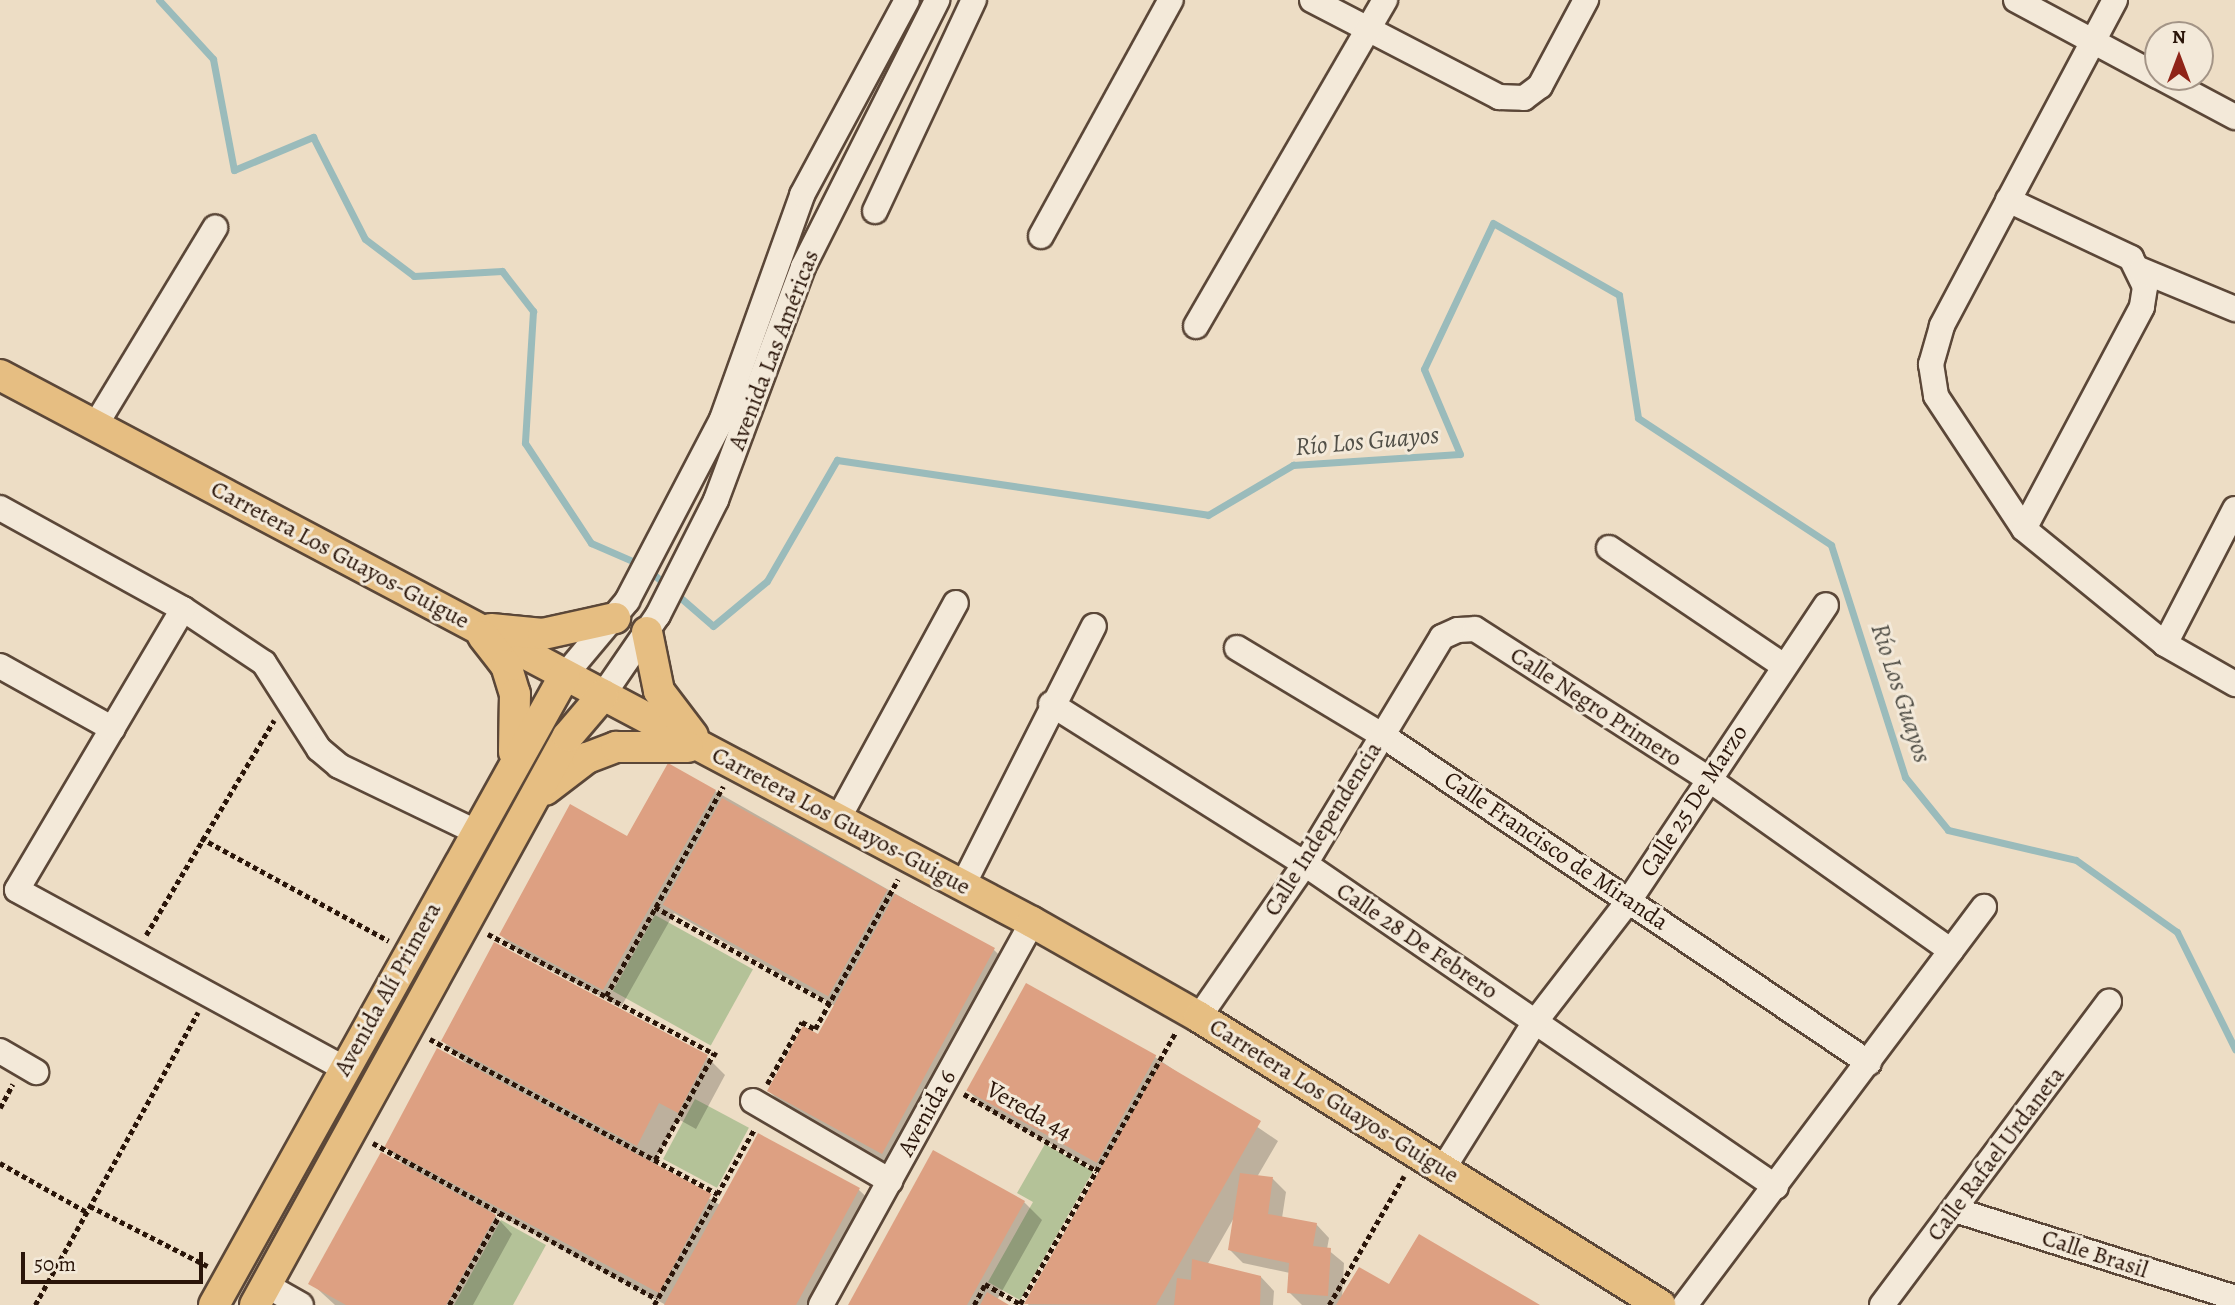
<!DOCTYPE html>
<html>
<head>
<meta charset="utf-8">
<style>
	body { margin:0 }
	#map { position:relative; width:2235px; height:1305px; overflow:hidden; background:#edddc5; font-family:Alegreya,serif }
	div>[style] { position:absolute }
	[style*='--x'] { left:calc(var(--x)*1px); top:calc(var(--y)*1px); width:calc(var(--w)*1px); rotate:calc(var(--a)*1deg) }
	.green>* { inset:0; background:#b4c298; transform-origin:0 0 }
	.shadow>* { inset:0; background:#0003 }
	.stream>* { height:7px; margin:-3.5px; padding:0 3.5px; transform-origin:3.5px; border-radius:3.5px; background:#9abbbb }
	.building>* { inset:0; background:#dda082; transform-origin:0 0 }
	.path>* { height:4.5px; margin-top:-2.25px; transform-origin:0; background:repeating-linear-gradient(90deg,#2a1509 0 5px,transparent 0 8.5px) }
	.roads { filter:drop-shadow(2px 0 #5b4738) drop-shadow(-2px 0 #5b4738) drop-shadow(0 2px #5b4738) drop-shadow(0 -2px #5b4738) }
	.minor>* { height:24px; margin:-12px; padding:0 12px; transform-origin:12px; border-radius:12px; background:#f3e9d9 }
	.major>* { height:30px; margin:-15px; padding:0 15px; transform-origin:15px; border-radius:15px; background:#e6be82 }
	span { translate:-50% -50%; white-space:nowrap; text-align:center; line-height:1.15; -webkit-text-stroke:6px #f3e9d9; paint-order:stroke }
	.street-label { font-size:24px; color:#2a1509 }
	.water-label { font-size:26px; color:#514f47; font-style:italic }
	.north { position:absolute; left:2144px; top:21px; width:70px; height:70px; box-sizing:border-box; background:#f3e9d9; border:2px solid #a39486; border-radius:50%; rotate:0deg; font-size:19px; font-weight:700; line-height:28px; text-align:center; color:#2a1509 }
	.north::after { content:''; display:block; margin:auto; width:24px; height:32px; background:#8f2418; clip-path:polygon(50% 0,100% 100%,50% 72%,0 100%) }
	.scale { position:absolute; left:21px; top:1252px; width:182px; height:32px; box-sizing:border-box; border:4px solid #2a1509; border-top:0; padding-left:9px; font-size:21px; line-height:24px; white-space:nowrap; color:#2a1509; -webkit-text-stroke:5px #f3e9d9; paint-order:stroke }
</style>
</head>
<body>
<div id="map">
	<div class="green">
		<div style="left:655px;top:915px;width:112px;height:87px;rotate:29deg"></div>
		<div style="left:695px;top:1099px;width:61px;height:68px;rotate:28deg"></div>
		<div style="clip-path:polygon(1045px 1144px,1093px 1171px,1020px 1300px,988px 1282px,1033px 1202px,1017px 1193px)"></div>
		<div style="clip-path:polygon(501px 1220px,546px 1245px,513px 1305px,454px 1305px)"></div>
	</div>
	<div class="shadow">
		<div style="clip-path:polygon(715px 791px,994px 950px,1012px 967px,900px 1170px,787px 1109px,769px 1091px,818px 1037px,835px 1006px,674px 913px,621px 1007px,519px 953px,501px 935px,628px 838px)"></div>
		<div style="clip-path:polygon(443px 1041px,707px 1057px,725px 1075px,696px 1129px,678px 1119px,653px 1165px,720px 1205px,759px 1135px,859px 1190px,877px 1207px,823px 1305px,666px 1305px,490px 1210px,512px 1234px,473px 1305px,335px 1305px,311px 1283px,406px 1167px,386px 1147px,466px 1064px)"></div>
		<div style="clip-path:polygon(1155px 1057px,1278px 1141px,1257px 1177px,1273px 1179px,1286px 1192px,1282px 1218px,1316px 1224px,1329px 1238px,1327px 1249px,1344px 1263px,1342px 1299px,1390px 1287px,1536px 1305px,1302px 1305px,1289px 1292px,1290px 1273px,1243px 1263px,1229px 1249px,1235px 1216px,1207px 1265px,1261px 1277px,1274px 1291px,1273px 1305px,1028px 1305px,1101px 1172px,985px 1108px,968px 1090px)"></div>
		<div style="clip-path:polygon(1024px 1202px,1042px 1220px,997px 1300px,1006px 1305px,850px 1305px)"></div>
	</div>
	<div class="stream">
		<div style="--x:159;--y:0;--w:80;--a:47.5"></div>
		<div style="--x:213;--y:59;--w:113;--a:79.3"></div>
		<div style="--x:234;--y:170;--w:86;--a:-22.7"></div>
		<div style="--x:313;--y:137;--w:114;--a:63"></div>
		<div style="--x:365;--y:239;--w:61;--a:37.1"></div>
		<div style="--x:414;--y:276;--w:88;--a:-3.3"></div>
		<div style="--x:502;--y:271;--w:51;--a:52.2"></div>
		<div style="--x:533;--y:311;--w:132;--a:93.5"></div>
		<div style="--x:525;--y:443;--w:120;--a:56.6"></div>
		<div style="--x:591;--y:543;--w:58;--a:23.5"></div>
		<div style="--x:644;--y:566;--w:91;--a:41"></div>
		<div style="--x:713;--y:626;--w:70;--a:-39.8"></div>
		<div style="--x:767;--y:581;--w:140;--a:-60"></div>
		<div style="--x:837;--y:460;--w:375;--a:8.4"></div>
		<div style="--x:1208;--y:515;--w:99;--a:-30.5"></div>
		<div style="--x:1293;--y:465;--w:167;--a:-3.8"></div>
		<div style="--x:1460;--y:454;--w:92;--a:-113"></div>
		<div style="--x:1424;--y:369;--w:161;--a:-64.7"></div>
		<div style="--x:1493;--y:223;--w:145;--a:29.7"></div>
		<div style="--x:1619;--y:295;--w:124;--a:81.2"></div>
		<div style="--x:1638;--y:418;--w:231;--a:33.3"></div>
		<div style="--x:1831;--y:545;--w:244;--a:72.3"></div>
		<div style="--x:1905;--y:777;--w:68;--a:50.9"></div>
		<div style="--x:1948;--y:830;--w:131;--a:13.2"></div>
		<div style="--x:2076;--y:860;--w:124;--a:35.5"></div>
		<div style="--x:2177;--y:932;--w:131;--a:63.6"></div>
	</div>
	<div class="building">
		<div style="clip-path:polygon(668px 763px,716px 790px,603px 990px,499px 935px,570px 804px,627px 836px)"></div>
		<div style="left:722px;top:798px;width:189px;height:122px;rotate:29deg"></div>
		<div style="clip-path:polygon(895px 894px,995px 948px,882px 1154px,767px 1091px,803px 1026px,818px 1034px)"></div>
		<div style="clip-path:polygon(494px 942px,708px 1055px,678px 1113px,659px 1103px,637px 1146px,441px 1041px)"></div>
		<div style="left:1026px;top:983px;width:149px;height:123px;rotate:29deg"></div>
		<div style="left:437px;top:1048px;width:311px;height:112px;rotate:28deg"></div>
		<div style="clip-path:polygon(1161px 1062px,1261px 1121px,1156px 1305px,1024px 1304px)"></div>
		<div style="clip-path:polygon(758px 1133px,860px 1188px,796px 1305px,664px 1305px)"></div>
		<div style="clip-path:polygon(933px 1150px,1025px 1201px,967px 1305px,848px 1305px)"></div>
		<div style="clip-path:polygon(381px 1152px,496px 1215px,446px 1305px,346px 1305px,308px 1284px)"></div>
		<div style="clip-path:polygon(1240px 1173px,1273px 1177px,1268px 1214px,1317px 1223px,1313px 1246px,1331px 1248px,1328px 1296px,1287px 1293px,1289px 1263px,1228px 1250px)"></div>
		<div style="clip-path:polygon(1419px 1234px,1540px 1305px,1336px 1305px,1359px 1267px,1389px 1284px)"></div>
		<div style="clip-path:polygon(1192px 1259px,1261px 1276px,1260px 1305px,1174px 1305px,1177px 1278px,1191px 1280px)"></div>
		<div style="clip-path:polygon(987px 1292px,1009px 1305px,980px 1305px)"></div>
	</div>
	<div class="path">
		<div style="--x:201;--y:838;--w:214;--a:28.7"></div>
		<div style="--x:655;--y:907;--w:200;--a:29"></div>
		<div style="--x:488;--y:934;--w:259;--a:27.9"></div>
		<div style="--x:146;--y:935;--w:250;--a:-59.2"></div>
		<div style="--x:606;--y:996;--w:240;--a:-60.8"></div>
		<div style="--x:430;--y:1039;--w:327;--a:28.3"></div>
		<div style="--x:767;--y:1084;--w:71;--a:-60.6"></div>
		<div style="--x:802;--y:1022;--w:15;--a:28"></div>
		<div style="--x:815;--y:1029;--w:171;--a:-61"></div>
		<div style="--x:964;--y:1094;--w:154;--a:30.1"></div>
		<div style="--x:0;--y:1108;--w:27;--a:-62"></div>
		<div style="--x:373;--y:1143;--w:324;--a:28.8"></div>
		<div style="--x:655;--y:1160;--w:122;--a:-61.1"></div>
		<div style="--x:0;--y:1163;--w:100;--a:29.4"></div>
		<div style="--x:90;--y:1206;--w:132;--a:27"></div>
		<div style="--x:1020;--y:1304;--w:312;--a:-60.2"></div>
		<div style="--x:35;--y:1305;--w:335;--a:-60.9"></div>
		<div style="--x:449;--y:1305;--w:104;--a:-60.7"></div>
		<div style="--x:654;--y:1305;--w:202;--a:-60.3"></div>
		<div style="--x:974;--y:1305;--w:24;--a:-62"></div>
		<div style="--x:985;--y:1284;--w:43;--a:29.6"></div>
		<div style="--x:1329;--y:1305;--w:149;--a:-59.8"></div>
	</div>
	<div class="roads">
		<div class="minor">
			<div style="--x:1312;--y:0;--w:211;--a:27.4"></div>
			<div style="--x:1499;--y:97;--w:25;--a:2"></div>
			<div style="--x:1524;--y:98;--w:20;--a:-37"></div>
			<div style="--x:1540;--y:86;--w:98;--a:-61.9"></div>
			<div style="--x:2016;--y:0;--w:161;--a:28.2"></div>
			<div style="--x:2115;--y:0;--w:369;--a:118"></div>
			<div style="--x:1942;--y:326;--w:40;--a:106"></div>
			<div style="--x:1931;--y:364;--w:32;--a:81"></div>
			<div style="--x:1936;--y:396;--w:159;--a:56.5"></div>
			<div style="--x:2024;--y:529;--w:182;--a:39.2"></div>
			<div style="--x:2165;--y:644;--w:81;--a:29.7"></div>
			<div style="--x:2160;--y:77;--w:85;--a:28.1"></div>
			<div style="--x:2008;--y:200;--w:136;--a:25.2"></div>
			<div style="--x:2131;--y:258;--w:32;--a:64"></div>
			<div style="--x:2145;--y:287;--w:20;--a:99"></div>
			<div style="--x:2142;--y:307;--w:251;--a:118"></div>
			<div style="--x:875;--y:211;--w:233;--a:-64.9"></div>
			<div style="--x:1041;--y:236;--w:269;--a:-61.2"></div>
			<div style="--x:2141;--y:270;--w:102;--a:22.5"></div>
			<div style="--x:1196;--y:326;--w:377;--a:-59.9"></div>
			<div style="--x:95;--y:426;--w:232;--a:-58.8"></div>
			<div style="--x:0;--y:508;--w:209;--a:28.9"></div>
			<div style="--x:183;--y:609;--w:97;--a:33.7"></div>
			<div style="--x:264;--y:663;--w:102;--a:57.4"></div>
			<div style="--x:319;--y:749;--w:26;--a:40"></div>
			<div style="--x:339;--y:766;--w:150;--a:25.7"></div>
			<div style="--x:1609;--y:548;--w:211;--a:34"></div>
			<div style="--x:183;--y:609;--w:326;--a:120.6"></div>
			<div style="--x:17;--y:890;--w:372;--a:28.6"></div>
			<div style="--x:2165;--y:644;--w:152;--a:-62.6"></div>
			<div style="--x:1237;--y:648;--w:169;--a:31"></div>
			<div style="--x:1382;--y:735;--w:587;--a:33.96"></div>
			<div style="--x:0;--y:666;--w:129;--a:29.1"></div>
			<div style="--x:565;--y:675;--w:97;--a:-50"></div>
			<div style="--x:627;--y:601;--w:205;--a:-62.4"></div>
			<div style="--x:722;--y:419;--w:238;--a:-70.3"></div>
			<div style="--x:802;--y:195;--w:221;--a:-61.7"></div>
			<div style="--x:603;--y:695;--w:97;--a:-55.5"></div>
			<div style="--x:658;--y:615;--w:129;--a:-63.2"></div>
			<div style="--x:716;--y:500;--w:249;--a:-69.5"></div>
			<div style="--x:803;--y:267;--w:299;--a:-63.3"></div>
			<div style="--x:1051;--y:704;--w:300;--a:32.2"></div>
			<div style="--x:1305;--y:864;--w:571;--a:34.44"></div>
			<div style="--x:838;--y:819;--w:246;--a:-61.4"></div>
			<div style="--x:963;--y:885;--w:290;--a:-63.2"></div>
			<div style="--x:1199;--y:1017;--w:186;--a:-55.3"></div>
			<div style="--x:1305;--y:864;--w:265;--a:-58.9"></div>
			<div style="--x:1442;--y:637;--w:17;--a:-24"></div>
			<div style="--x:1458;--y:630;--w:17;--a:-3"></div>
			<div style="--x:1475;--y:629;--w:276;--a:32.7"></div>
			<div style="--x:1707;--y:778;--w:299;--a:35.3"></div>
			<div style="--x:0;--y:1051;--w:42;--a:30.3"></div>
			<div style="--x:753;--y:1101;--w:159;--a:30.3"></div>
			<div style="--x:1443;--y:1169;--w:173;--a:-58"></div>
			<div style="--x:1535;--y:1022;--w:155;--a:-52.3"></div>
			<div style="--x:1630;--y:899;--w:353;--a:-56.3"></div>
			<div style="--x:1955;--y:1210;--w:294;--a:17.4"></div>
			<div style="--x:266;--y:1285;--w:40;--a:29.7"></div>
			<div style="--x:821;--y:1305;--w:437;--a:-61.1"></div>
			<div style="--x:1685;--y:1305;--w:498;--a:-53.1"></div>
			<div style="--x:1882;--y:1305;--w:379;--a:-53.2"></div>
		</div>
		<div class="major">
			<div style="--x:0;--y:375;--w:1168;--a:27.93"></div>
			<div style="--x:1032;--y:922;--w:192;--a:29.6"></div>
			<div style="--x:1199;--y:1017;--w:544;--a:31.99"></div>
			<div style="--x:491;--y:629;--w:52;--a:5.5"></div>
			<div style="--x:543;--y:634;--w:74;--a:-12.5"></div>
			<div style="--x:647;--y:632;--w:60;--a:78.5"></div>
			<div style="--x:659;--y:691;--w:56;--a:52.9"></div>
			<div style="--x:483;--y:636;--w:37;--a:52"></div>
			<div style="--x:506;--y:665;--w:30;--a:73"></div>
			<div style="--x:515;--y:694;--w:58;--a:91"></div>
			<div style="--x:545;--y:790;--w:53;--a:-37.3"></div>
			<div style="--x:587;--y:758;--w:31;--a:-21"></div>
			<div style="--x:616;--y:747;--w:72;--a:0"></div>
			<div style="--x:214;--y:1305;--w:721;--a:-60.88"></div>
			<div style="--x:255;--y:1305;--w:649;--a:-61.19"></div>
			<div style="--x:568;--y:736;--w:54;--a:-49.5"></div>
		</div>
	</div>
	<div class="street-label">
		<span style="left:774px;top:350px;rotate:-69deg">Avenida Las Américas</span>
		<span style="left:340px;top:555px;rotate:28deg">Carretera Los Guayos-Guigue</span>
		<span style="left:1596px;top:707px;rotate:33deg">Calle Negro Primero</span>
		<span style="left:1694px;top:801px;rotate:-57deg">Calle 25 De Marzo</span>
		<span style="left:841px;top:821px;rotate:28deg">Carretera Los Guayos-Guigue</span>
		<span style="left:1323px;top:829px;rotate:-58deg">Calle Independencia</span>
		<span style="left:1556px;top:851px;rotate:34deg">Calle Francisco de Miranda</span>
		<span style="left:1417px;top:941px;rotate:34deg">Calle 28 De Febrero</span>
		<span style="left:388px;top:989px;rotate:-61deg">Avenida Alí Primera</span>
		<span style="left:1334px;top:1101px;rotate:32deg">Carretera Los Guayos-Guigue</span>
		<span style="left:1029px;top:1111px;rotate:30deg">Vereda 44</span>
		<span style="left:927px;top:1113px;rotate:-61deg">Avenida 6</span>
		<span style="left:1996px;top:1154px;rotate:-53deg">Calle Rafael Urdaneta</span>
		<span style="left:2095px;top:1254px;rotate:18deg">Calle Brasil</span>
	</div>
	<div class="water-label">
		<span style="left:1367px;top:441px;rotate:-5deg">Río Los Guayos</span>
		<span style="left:1901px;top:693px;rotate:72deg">Río Los Guayos</span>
	</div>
	<div class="north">N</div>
	<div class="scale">50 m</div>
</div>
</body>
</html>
